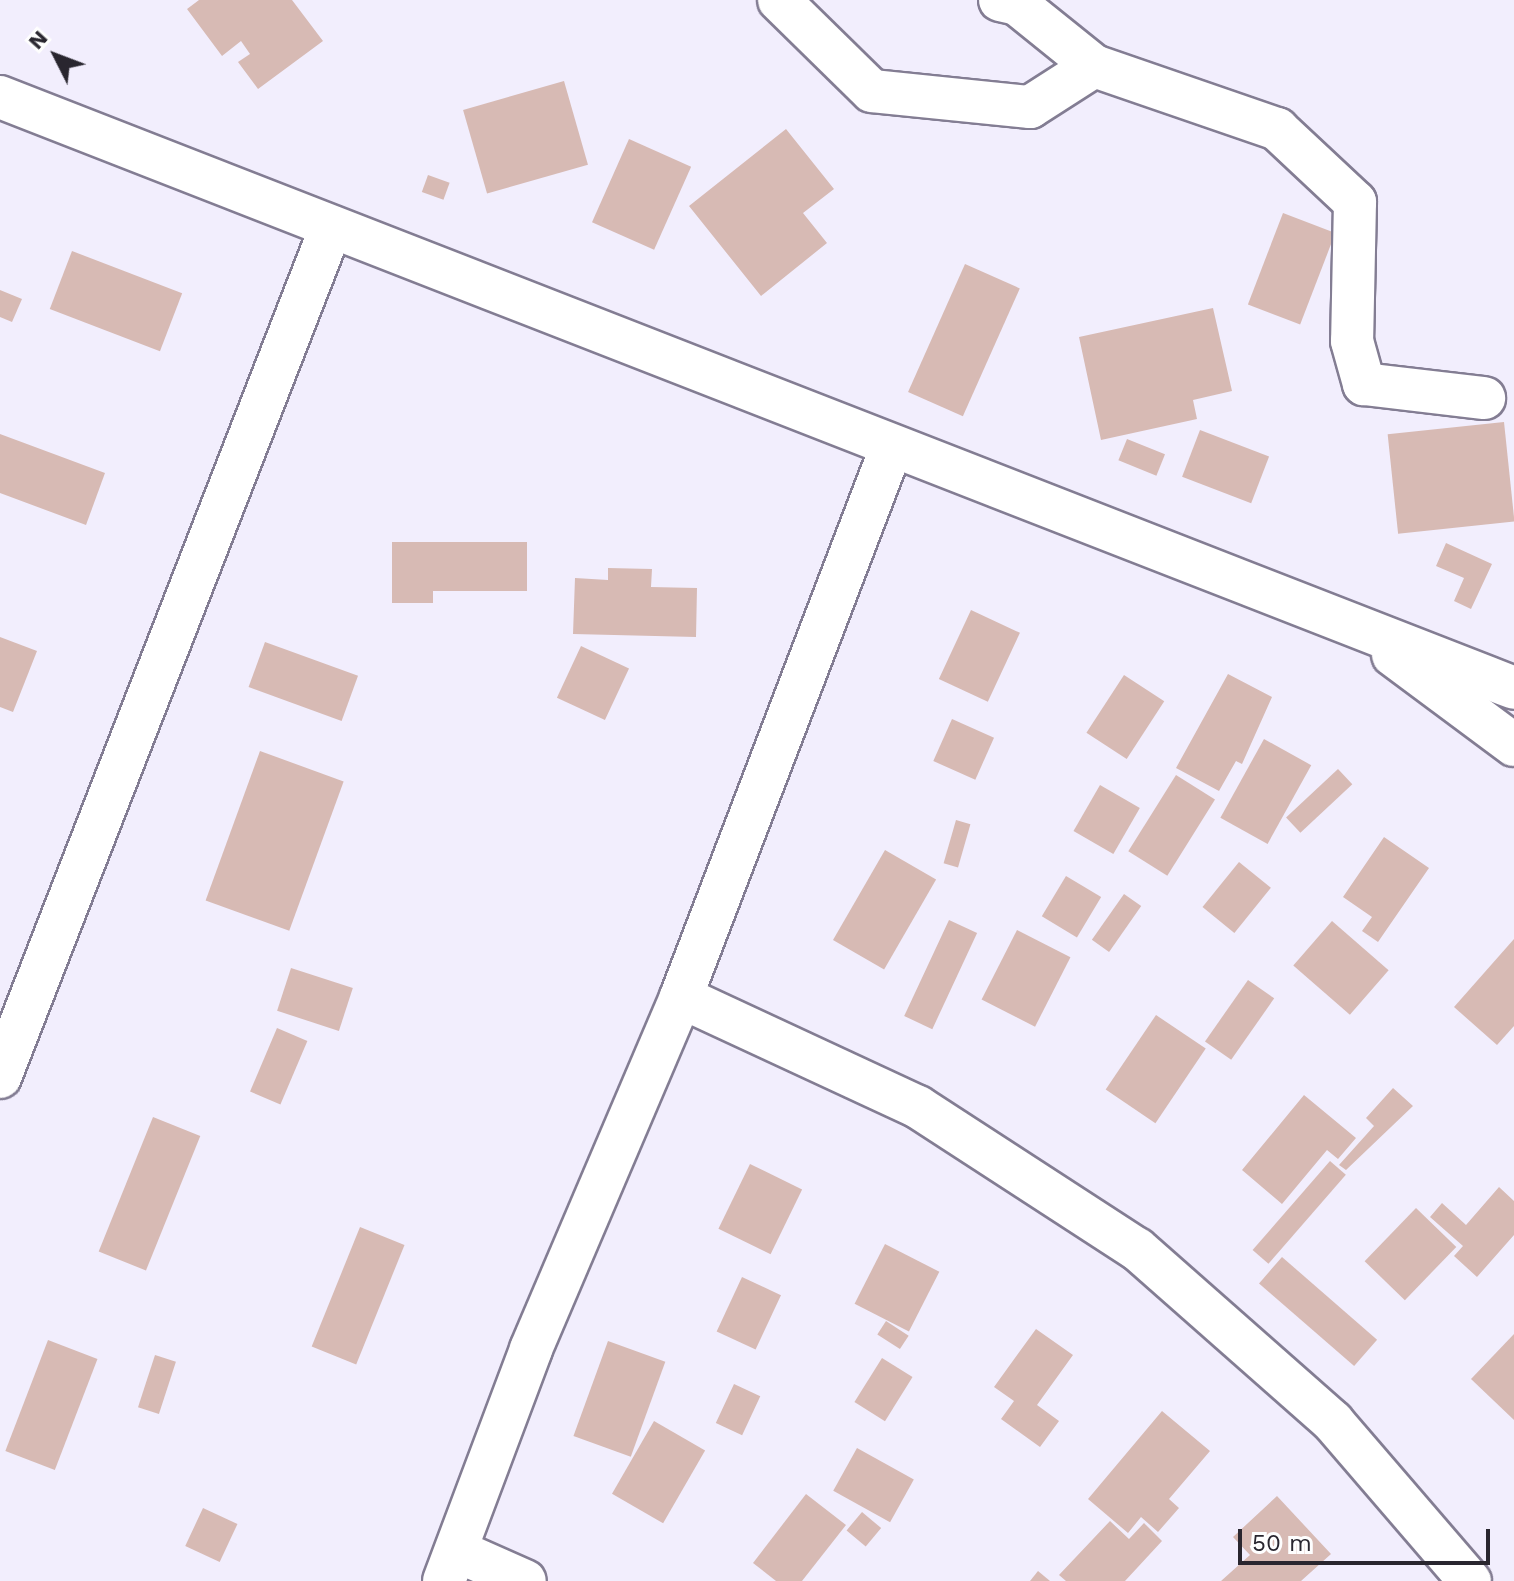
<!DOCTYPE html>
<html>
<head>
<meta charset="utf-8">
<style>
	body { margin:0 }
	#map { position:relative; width:1514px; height:1581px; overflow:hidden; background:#f2eefd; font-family:"Work Sans",sans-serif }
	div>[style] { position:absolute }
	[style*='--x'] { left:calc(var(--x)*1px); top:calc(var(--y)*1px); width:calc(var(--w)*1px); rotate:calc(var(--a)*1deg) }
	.building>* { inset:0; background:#d7bab4; transform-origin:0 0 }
	.roads { filter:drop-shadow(2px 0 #837d93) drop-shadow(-2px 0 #837d93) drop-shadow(0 2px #837d93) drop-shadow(0 -2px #837d93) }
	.minor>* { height:42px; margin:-21px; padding:0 21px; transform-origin:21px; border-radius:21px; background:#fff }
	span { translate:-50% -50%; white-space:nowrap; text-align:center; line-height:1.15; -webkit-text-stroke:7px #fefefe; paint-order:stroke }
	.north { position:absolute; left:16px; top:16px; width:80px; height:80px; -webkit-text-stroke:6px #fefefe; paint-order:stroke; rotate:312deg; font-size:22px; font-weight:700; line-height:32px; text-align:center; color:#29262f }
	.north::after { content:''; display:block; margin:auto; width:28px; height:36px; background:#29262f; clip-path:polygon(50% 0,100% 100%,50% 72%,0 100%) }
	.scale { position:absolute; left:1238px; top:1529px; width:252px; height:36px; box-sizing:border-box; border:4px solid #29262f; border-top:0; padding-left:10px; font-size:24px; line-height:28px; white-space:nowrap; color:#29262f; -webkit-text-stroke:6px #fefefe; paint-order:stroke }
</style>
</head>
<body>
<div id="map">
	<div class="building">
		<div style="clip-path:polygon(199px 0,292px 0,323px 41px,258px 89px,238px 62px,250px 54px,241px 41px,222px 56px,187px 9px)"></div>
		<div style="left:564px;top:81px;width:87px;height:105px;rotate:74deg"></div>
		<div style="clip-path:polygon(786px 129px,834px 189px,803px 213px,827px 243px,761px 296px,689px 206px)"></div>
		<div style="left:629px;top:139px;width:68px;height:91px;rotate:24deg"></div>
		<div style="left:428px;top:175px;width:23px;height:18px;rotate:20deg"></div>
		<div style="left:1283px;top:213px;width:56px;height:98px;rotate:21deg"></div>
		<div style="left:72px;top:251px;width:118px;height:62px;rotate:21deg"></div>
		<div style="left:965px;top:264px;width:60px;height:140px;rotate:24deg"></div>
		<div style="clip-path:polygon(0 290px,22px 299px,12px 322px,0 317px)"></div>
		<div style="clip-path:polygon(1213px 308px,1232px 391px,1193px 400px,1197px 419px,1101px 440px,1079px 337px)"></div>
		<div style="left:1504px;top:422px;width:100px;height:117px;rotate:84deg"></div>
		<div style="left:1200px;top:430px;width:74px;height:50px;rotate:21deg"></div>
		<div style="clip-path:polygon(0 434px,105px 473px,86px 525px,0 493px)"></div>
		<div style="left:1127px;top:439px;width:41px;height:23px;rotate:22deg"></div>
		<div style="clip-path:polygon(392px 542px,527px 542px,527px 591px,433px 591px,433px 603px,392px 603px)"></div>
		<div style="clip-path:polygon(1446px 543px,1492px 564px,1471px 609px,1454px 601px,1464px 578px,1436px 566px)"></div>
		<div style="clip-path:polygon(608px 568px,652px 569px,651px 587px,697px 588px,696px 637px,573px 634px,575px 578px,608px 580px)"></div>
		<div style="left:971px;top:610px;width:54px;height:76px;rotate:25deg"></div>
		<div style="clip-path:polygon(0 637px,37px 651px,13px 712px,0 707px)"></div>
		<div style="left:265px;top:642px;width:99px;height:48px;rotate:20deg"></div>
		<div style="left:581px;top:646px;width:53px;height:57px;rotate:25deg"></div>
		<div style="clip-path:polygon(1228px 674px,1272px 697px,1242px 764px,1236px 761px,1219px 791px,1176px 768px)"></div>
		<div style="left:1124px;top:675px;width:48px;height:69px;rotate:33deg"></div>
		<div style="left:952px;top:719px;width:46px;height:46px;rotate:24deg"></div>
		<div style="left:1264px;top:739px;width:54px;height:90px;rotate:29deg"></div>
		<div style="left:260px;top:751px;width:89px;height:159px;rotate:20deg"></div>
		<div style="left:1338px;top:769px;width:21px;height:71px;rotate:47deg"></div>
		<div style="left:1176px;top:775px;width:46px;height:90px;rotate:32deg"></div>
		<div style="left:1100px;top:785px;width:46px;height:53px;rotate:30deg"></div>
		<div style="left:956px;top:820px;width:15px;height:45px;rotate:16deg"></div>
		<div style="clip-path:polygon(1384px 837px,1429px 868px,1378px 942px,1362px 931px,1372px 917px,1343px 897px)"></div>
		<div style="left:885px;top:850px;width:59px;height:104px;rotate:30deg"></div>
		<div style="left:1239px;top:862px;width:41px;height:58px;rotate:39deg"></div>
		<div style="left:1066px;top:876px;width:41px;height:47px;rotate:31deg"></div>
		<div style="left:1124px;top:894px;width:21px;height:56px;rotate:35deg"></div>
		<div style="left:949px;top:920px;width:31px;height:106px;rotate:25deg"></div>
		<div style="left:1332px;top:921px;width:75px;height:59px;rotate:41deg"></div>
		<div style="left:1017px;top:930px;width:60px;height:78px;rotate:27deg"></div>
		<div style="clip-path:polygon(1514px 939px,1514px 1026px,1497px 1045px,1454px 1007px)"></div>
		<div style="left:291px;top:968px;width:65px;height:45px;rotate:18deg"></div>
		<div style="left:1248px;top:980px;width:32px;height:75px;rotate:35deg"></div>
		<div style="left:1156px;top:1015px;width:60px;height:90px;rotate:34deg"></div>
		<div style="left:277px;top:1028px;width:33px;height:69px;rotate:23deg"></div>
		<div style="clip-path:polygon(1393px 1088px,1413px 1106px,1346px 1170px,1339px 1165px,1374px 1126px,1366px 1118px)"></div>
		<div style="clip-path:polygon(1304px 1095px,1356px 1138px,1338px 1159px,1327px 1150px,1282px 1204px,1242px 1170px)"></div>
		<div style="left:153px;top:1117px;width:51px;height:145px;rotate:22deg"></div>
		<div style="left:1330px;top:1161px;width:21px;height:118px;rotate:41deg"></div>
		<div style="left:750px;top:1164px;width:58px;height:72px;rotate:26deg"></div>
		<div style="clip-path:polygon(1499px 1187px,1514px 1201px,1514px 1235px,1477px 1277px,1454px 1256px,1463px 1246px,1430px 1217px,1442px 1203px,1466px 1225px)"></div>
		<div style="left:1416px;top:1208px;width:56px;height:74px;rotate:44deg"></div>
		<div style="left:360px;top:1227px;width:48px;height:129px;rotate:22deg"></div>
		<div style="left:885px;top:1244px;width:61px;height:67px;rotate:27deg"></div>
		<div style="left:1282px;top:1257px;width:126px;height:35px;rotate:41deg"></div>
		<div style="left:742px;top:1277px;width:43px;height:60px;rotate:25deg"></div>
		<div style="left:886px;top:1321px;width:27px;height:16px;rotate:33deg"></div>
		<div style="clip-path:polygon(1036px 1329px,1073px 1355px,1037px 1405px,1059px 1421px,1040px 1447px,1001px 1419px,1014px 1401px,994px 1387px)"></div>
		<div style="clip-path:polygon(1514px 1334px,1514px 1420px,1471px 1379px)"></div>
		<div style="left:48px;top:1340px;width:53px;height:119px;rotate:21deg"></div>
		<div style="left:608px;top:1341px;width:61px;height:101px;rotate:20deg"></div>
		<div style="left:155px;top:1355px;width:22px;height:55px;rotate:18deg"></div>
		<div style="left:882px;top:1358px;width:36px;height:52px;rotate:32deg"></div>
		<div style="left:734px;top:1384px;width:29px;height:43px;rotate:25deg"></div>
		<div style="clip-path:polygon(1162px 1411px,1210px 1451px,1169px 1499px,1179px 1508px,1158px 1532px,1141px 1517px,1128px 1533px,1088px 1499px)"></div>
		<div style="left:654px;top:1421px;width:59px;height:84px;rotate:30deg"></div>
		<div style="left:857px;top:1448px;width:65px;height:49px;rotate:29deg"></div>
		<div style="clip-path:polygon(806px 1494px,846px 1525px,802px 1581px,776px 1581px,753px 1563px)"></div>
		<div style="clip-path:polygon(1277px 1496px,1331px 1554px,1301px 1581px,1221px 1581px,1250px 1555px,1233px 1537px)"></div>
		<div style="left:203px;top:1508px;width:38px;height:42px;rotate:25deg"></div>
		<div style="left:862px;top:1512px;width:25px;height:24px;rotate:40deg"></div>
		<div style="clip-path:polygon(1110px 1521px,1129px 1539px,1144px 1523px,1162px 1541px,1125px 1581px,1066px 1581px,1059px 1575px)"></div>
		<div style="clip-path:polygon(1038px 1571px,1050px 1581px,1030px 1581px)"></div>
	</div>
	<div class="roads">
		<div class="minor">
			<div style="--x:779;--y:0;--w:130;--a:44.4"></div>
			<div style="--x:872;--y:91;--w:159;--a:5.8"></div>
			<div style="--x:1030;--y:107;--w:76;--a:-32.6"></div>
			<div style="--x:1000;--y:0;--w:17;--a:13"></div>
			<div style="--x:1017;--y:4;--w:99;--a:38.8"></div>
			<div style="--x:1094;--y:66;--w:194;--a:19"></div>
			<div style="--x:1277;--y:129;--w:107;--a:43.1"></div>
			<div style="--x:1355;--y:202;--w:139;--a:91.2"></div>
			<div style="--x:1352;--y:341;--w:45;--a:74.4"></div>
			<div style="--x:1364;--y:384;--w:121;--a:6.7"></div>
			<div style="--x:0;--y:97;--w:1625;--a:21.32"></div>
			<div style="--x:1393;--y:655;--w:151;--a:36.6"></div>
			<div style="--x:681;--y:997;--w:261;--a:24.9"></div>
			<div style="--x:918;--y:1107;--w:261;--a:33"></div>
			<div style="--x:1137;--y:1249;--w:261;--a:41.4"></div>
			<div style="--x:1333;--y:1422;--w:210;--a:49.3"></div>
			<div style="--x:0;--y:1077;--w:909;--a:-68.71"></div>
			<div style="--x:457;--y:1551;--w:74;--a:23.8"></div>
			<div style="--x:444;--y:1581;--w:248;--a:-69.4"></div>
			<div style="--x:531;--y:1349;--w:383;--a:-66.9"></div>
			<div style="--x:681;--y:997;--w:590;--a:-69.05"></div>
		</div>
	</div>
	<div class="north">N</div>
	<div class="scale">50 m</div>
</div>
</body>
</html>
